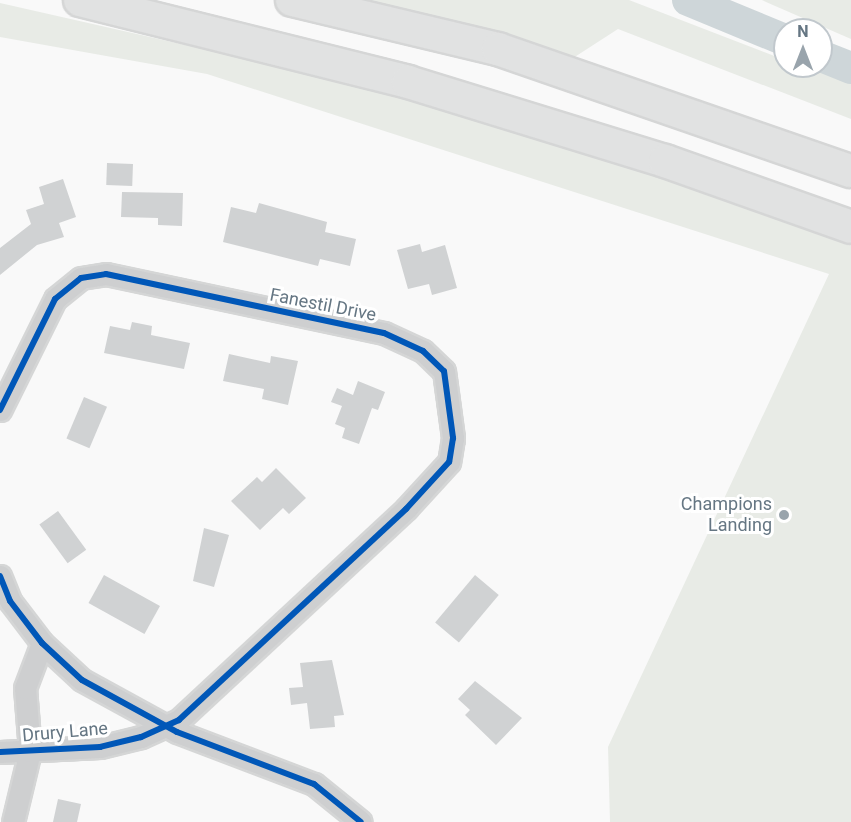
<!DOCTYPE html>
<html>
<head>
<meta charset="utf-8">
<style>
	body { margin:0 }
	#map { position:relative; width:851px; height:822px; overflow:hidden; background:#f9f9f9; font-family:Roboto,sans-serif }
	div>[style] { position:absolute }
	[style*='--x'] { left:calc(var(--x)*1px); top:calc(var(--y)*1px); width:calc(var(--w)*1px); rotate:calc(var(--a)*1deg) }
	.green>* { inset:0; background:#e8ebe6 }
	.river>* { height:32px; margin:-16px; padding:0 16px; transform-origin:16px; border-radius:16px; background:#ced6d9 }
	.building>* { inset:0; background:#d0d2d3; transform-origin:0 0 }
	.roads { filter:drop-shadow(2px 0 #d5d6d6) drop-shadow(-2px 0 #d5d6d6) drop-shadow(0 2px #d5d6d6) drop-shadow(0 -2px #d5d6d6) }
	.minor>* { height:21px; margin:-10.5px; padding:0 10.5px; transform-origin:10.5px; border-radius:10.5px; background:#cecfd0 }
	.highway>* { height:32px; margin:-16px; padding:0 16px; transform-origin:16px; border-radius:16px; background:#e1e2e2 }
	.cycleway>* { height:6px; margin:-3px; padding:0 3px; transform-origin:3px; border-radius:3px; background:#0057b8 }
	.dots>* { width:16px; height:16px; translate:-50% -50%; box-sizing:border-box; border:3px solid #fff; border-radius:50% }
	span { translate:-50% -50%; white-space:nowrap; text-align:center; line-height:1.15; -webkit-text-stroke:6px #fff; paint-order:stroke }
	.street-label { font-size:18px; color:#657683 }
	.poi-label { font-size:18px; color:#657683 }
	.right { translate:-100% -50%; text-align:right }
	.north { position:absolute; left:773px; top:18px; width:60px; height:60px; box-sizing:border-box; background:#fff; border:2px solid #c1c8cd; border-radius:50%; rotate:0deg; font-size:16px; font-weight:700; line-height:24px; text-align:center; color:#657683 }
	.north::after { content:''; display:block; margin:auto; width:21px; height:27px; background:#99a4ac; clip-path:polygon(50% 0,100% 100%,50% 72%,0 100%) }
</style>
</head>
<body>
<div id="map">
	<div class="green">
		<div style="clip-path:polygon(369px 0,629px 0,785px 60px,785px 66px,803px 66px,851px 83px,851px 119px,618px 29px,570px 60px)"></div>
		<div style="clip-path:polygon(762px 0,851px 0,851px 39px,766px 2px)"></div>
		<div style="clip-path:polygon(0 3px,353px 83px,556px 142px,851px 244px,851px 822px,610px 822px,608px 747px,829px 274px,207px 74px,0 37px)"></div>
	</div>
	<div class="river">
		<div style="--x:688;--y:0;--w:105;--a:22.4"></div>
		<div style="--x:821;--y:56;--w:32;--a:22"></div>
	</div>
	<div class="building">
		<div style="left:107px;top:163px;width:26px;height:22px;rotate:2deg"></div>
		<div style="clip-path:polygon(63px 179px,76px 217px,59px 223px,64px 237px,37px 245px,0 275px,0 248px,31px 224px,26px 210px,44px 204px,39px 187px)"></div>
		<div style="clip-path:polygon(122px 192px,183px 193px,182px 226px,158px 225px,158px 218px,121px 217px)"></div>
		<div style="clip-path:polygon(259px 203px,327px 222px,325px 232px,356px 239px,350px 266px,320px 259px,318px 266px,223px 242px,231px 207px,256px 213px)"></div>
		<div style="clip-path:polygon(420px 244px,422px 252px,445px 245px,457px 288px,432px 295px,429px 284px,408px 289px,397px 250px)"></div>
		<div style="clip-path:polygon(132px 322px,152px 326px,151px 335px,190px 343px,184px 369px,104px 353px,110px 326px,130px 330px)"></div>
		<div style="clip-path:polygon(229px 354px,270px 363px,271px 356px,298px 361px,288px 405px,262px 399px,264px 389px,223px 381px)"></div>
		<div style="clip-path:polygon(358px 381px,385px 392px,378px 410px,372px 408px,359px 444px,342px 438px,345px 428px,335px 424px,342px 406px,331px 402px,337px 388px,353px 395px)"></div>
		<div style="left:84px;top:397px;width:25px;height:45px;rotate:23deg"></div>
		<div style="clip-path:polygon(276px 468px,306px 498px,289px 514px,283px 508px,260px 530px,231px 501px,257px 477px,262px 482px)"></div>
		<div style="left:58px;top:511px;width:48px;height:23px;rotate:54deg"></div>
		<div style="clip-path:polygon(204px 528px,229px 535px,214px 587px,193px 581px)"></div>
		<div style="left:104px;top:575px;width:64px;height:32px;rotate:29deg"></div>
		<div style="left:475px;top:575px;width:31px;height:62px;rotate:40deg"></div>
		<div style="clip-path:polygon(332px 660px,344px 715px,334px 716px,335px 727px,310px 729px,307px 703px,291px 705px,289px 688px,303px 687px,300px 663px)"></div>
		<div style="clip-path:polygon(475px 681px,522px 718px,496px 745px,465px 715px,470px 710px,458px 699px)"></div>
		<div style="clip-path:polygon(58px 799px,81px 804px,77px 822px,53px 822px)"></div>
	</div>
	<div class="roads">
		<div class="minor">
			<div style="--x:0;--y:410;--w:124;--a:-63.6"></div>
			<div style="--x:55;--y:299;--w:33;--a:-39"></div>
			<div style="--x:81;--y:278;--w:25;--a:-9"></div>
			<div style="--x:106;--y:274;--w:284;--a:12"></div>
			<div style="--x:384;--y:333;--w:43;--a:24.8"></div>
			<div style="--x:423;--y:351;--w:29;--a:44"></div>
			<div style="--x:444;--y:371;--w:68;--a:82.3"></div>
			<div style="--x:453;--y:438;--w:24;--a:99"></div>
			<div style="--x:449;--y:462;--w:64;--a:132.5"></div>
			<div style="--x:406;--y:509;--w:310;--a:137.1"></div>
			<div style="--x:179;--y:720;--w:42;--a:155.9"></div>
			<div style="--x:141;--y:737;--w:42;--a:166.3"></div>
			<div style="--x:100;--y:747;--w:100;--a:177.1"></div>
			<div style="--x:0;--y:576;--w:27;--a:68"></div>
			<div style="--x:10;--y:601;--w:53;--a:52.7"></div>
			<div style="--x:42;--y:643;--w:54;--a:42.8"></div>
			<div style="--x:82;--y:680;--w:108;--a:28.7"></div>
			<div style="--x:177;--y:732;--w:147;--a:20.8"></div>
			<div style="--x:314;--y:784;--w:60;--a:39"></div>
			<div style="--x:13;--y:822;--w:73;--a:-76.5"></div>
			<div style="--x:30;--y:751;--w:63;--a:-94.5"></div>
			<div style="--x:25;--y:688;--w:48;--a:-69.3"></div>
		</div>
		<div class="highway">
			<div style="--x:80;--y:0;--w:338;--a:14"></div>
			<div style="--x:408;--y:82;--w:269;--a:17.1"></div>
			<div style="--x:665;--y:161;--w:197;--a:19.5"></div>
			<div style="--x:292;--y:0;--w:212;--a:13.4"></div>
			<div style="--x:498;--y:49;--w:373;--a:19.1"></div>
		</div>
	</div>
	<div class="cycleway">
		<div style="--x:0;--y:410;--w:124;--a:-63.6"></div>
		<div style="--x:55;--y:299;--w:33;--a:-39"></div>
		<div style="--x:81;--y:278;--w:25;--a:-9"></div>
		<div style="--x:106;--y:274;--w:284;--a:12"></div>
		<div style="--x:384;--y:333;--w:43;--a:24.8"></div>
		<div style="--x:423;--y:351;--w:29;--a:44"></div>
		<div style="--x:444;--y:371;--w:68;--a:82.3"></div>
		<div style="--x:453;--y:438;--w:24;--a:99"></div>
		<div style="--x:449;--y:462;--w:64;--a:132.5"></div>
		<div style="--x:406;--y:509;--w:310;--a:137.1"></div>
		<div style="--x:179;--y:720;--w:42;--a:155.9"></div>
		<div style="--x:141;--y:737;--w:42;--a:166.3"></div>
		<div style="--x:100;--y:747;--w:100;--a:177.1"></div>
		<div style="--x:0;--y:576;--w:27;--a:68"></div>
		<div style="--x:10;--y:601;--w:53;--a:52.7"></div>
		<div style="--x:42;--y:643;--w:54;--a:42.8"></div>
		<div style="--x:82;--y:680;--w:108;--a:28.7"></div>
		<div style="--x:177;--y:732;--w:147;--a:20.8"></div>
		<div style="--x:314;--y:784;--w:60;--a:39"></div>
	</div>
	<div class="dots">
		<div style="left:784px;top:515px;background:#99a4ac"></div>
	</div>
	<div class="street-label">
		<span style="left:323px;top:305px;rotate:11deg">Fanestil Drive</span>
		<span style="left:65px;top:732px;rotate:-5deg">Drury Lane</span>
	</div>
	<div class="poi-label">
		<span class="right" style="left:772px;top:515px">Champions<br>Landing</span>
	</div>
	<div class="north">N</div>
</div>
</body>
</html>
